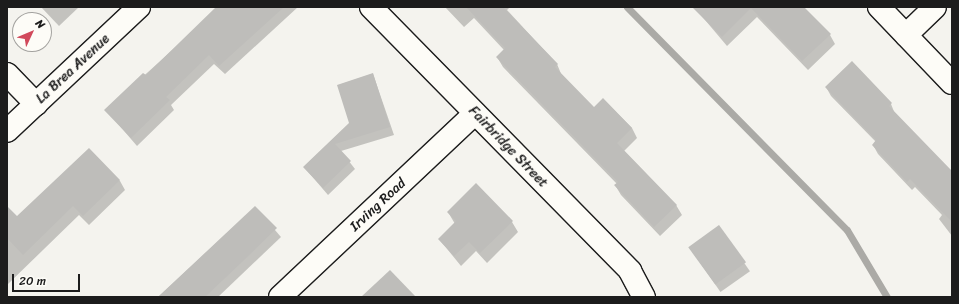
<!DOCTYPE html>
<html>
<head>
<meta charset="utf-8">
<style>
	body { margin:0 }
	#map { position:relative; width:959px; height:304px; overflow:hidden; background:#f4f3ee; font-family:Sriracha,sans-serif }
	div>[style] { position:absolute }
	[style*='--x'] { left:calc(var(--x)*1px); top:calc(var(--y)*1px); width:calc(var(--w)*1px); rotate:calc(var(--a)*1deg) }
	.shadow>* { inset:0; background:#0003; transform-origin:0 0 }
	.stream>* { height:7px; margin:-3.5px; padding:0 3.5px; transform-origin:3.5px; border-radius:3.5px; background:#abaaa6 }
	.building>* { inset:0; background:#bebdba; transform-origin:0 0 }
	.roads { filter:drop-shadow(1px 0 #1c1c1c) drop-shadow(-1px 0 #1c1c1c) drop-shadow(0 1px #1c1c1c) drop-shadow(0 -1px #1c1c1c) }
	.street>* { height:22px; margin:-11px; padding:0 11px; transform-origin:11px; border-radius:11px; background:#fdfcf7 }
	span { translate:-50% -50%; white-space:nowrap; text-align:center; line-height:1.15; -webkit-text-stroke:3.5px #fdfcf7; paint-order:stroke }
	.street-label { font-size:14px; color:#1c1c1c }
	.frame { position:absolute; inset:0; border:8px solid #1c1c1c; pointer-events:none }
	.north { position:absolute; left:12px; top:12px; width:40px; height:40px; box-sizing:border-box; background:#fdfcf7; border:1px solid #a3a29f; border-radius:50%; rotate:46deg; font-size:11px; font-weight:700; line-height:16px; text-align:center; color:#1c1c1c }
	.north::after { content:''; display:block; margin:auto; width:14px; height:18px; background:#d1495b; clip-path:polygon(50% 0,100% 100%,50% 72%,0 100%) }
	.scale { position:absolute; left:12px; top:274px; width:68px; height:18px; box-sizing:border-box; border:2px solid #1c1c1c; border-top:0; padding-left:5px; font-size:12px; line-height:14px; white-space:nowrap; color:#1c1c1c; -webkit-text-stroke:3px #fdfcf7; paint-order:stroke }
</style>
</head>
<body>
<div id="map">
	<div class="shadow">
		<div style="clip-path:polygon(41px 7px,79px 7px,59px 26px)"></div>
		<div style="clip-path:polygon(220px 7px,298px 7px,225px 74px,214px 64px,171px 105px,174px 110px,137px 146px,106px 110px)"></div>
		<div style="clip-path:polygon(445px 7px,510px 7px,507px 10px,557px 64px,562px 76px,594px 109px,603px 99px,632px 128px,637px 138px,624px 151px,676px 205px,682px 215px,660px 236px,621px 195px,615px 185px,617px 184px,503px 67px,497px 57px,504px 50px,474px 18px,464px 27px)"></div>
		<div style="clip-path:polygon(708px 7px,803px 7px,830px 35px,835px 44px,808px 70px,757px 17px,727px 46px,700px 14px)"></div>
		<div style="clip-path:polygon(373px 74px,394px 135px,341px 151px,355px 169px,328px 195px,304px 167px,350px 123px)"></div>
		<div style="clip-path:polygon(826px 87px,891px 104px,895px 114px,952px 173px,952px 236px,939px 219px,942px 215px,915px 187px,912px 190px,878px 154px,873px 145px,876px 142px,831px 96px)"></div>
		<div style="clip-path:polygon(89px 149px,120px 181px,125px 190px,89px 225px,79px 215px,7px 285px,7px 208px,17px 218px)"></div>
		<div style="clip-path:polygon(255px 207px,281px 237px,218px 297px,158px 297px)"></div>
		<div style="clip-path:polygon(448px 212px,512px 222px,518px 232px,487px 263px,476px 251px,461px 266px,439px 239px,455px 224px)"></div>
		<div style="left:719px;top:227px;width:54px;height:36px;rotate:55deg"></div>
	</div>
	<div class="stream">
		<div style="--x:627;--y:7;--w:313;--a:45.4"></div>
		<div style="--x:847;--y:230;--w:78;--a:59.2"></div>
	</div>
	<div class="building">
		<div style="clip-path:polygon(216px 7px,284px 7px,219px 66px,209px 55px,166px 97px,170px 100px,131px 138px,104px 110px,143px 73px,146px 75px)"></div>
		<div style="clip-path:polygon(466px 7px,503px 7px,558px 64px,555px 67px,594px 107px,603px 98px,632px 128px,617px 143px,677px 205px,654px 227px,614px 185px,618px 182px,496px 57px,505px 48px)"></div>
		<div style="clip-path:polygon(692px 7px,804px 7px,831px 34px,802px 61px,751px 8px,722px 37px)"></div>
		<div style="clip-path:polygon(852px 61px,892px 103px,889px 106px,952px 171px,952px 222px,910px 179px,907px 182px,872px 145px,876px 140px,825px 87px)"></div>
		<div style="clip-path:polygon(373px 73px,390px 127px,335px 144px,351px 161px,323px 188px,303px 167px,349px 123px,337px 85px)"></div>
		<div style="clip-path:polygon(89px 148px,120px 180px,83px 216px,73px 206px,23px 255px,7px 238px,7px 206px,17px 216px)"></div>
		<div style="clip-path:polygon(476px 183px,513px 221px,480px 253px,469px 242px,454px 256px,438px 239px,456px 221px,447px 212px)"></div>
		<div style="clip-path:polygon(255px 206px,277px 228px,241px 263px,205px 297px,158px 297px)"></div>
		<div style="left:719px;top:225px;width:46px;height:38px;rotate:54deg"></div>
		<div style="clip-path:polygon(390px 270px,416px 297px,361px 297px)"></div>
	</div>
	<div class="roads">
		<div class="street">
			<div style="--x:371;--y:7;--w:370;--a:45.5"></div>
			<div style="--x:630;--y:271;--w:30;--a:62"></div>
			<div style="--x:879;--y:7;--w:105;--a:46.2"></div>
			<div style="--x:906;--y:35;--w:40;--a:-44"></div>
			<div style="--x:7;--y:74;--w:42;--a:46"></div>
			<div style="--x:7;--y:131;--w:181;--a:-43.2"></div>
			<div style="--x:280;--y:297;--w:268;--a:-43.3"></div>
		</div>
	</div>
	<div class="street-label">
		<span style="left:73px;top:69px;rotate:-43deg">La Brea Avenue</span>
		<span style="left:508px;top:147px;rotate:46deg">Fairbridge Street</span>
		<span style="left:378px;top:205px;rotate:-43deg">Irving Road</span>
	</div>
	<div class="frame"></div>
	<div class="north">N</div>
	<div class="scale">20 m</div>
</div>
</body>
</html>
